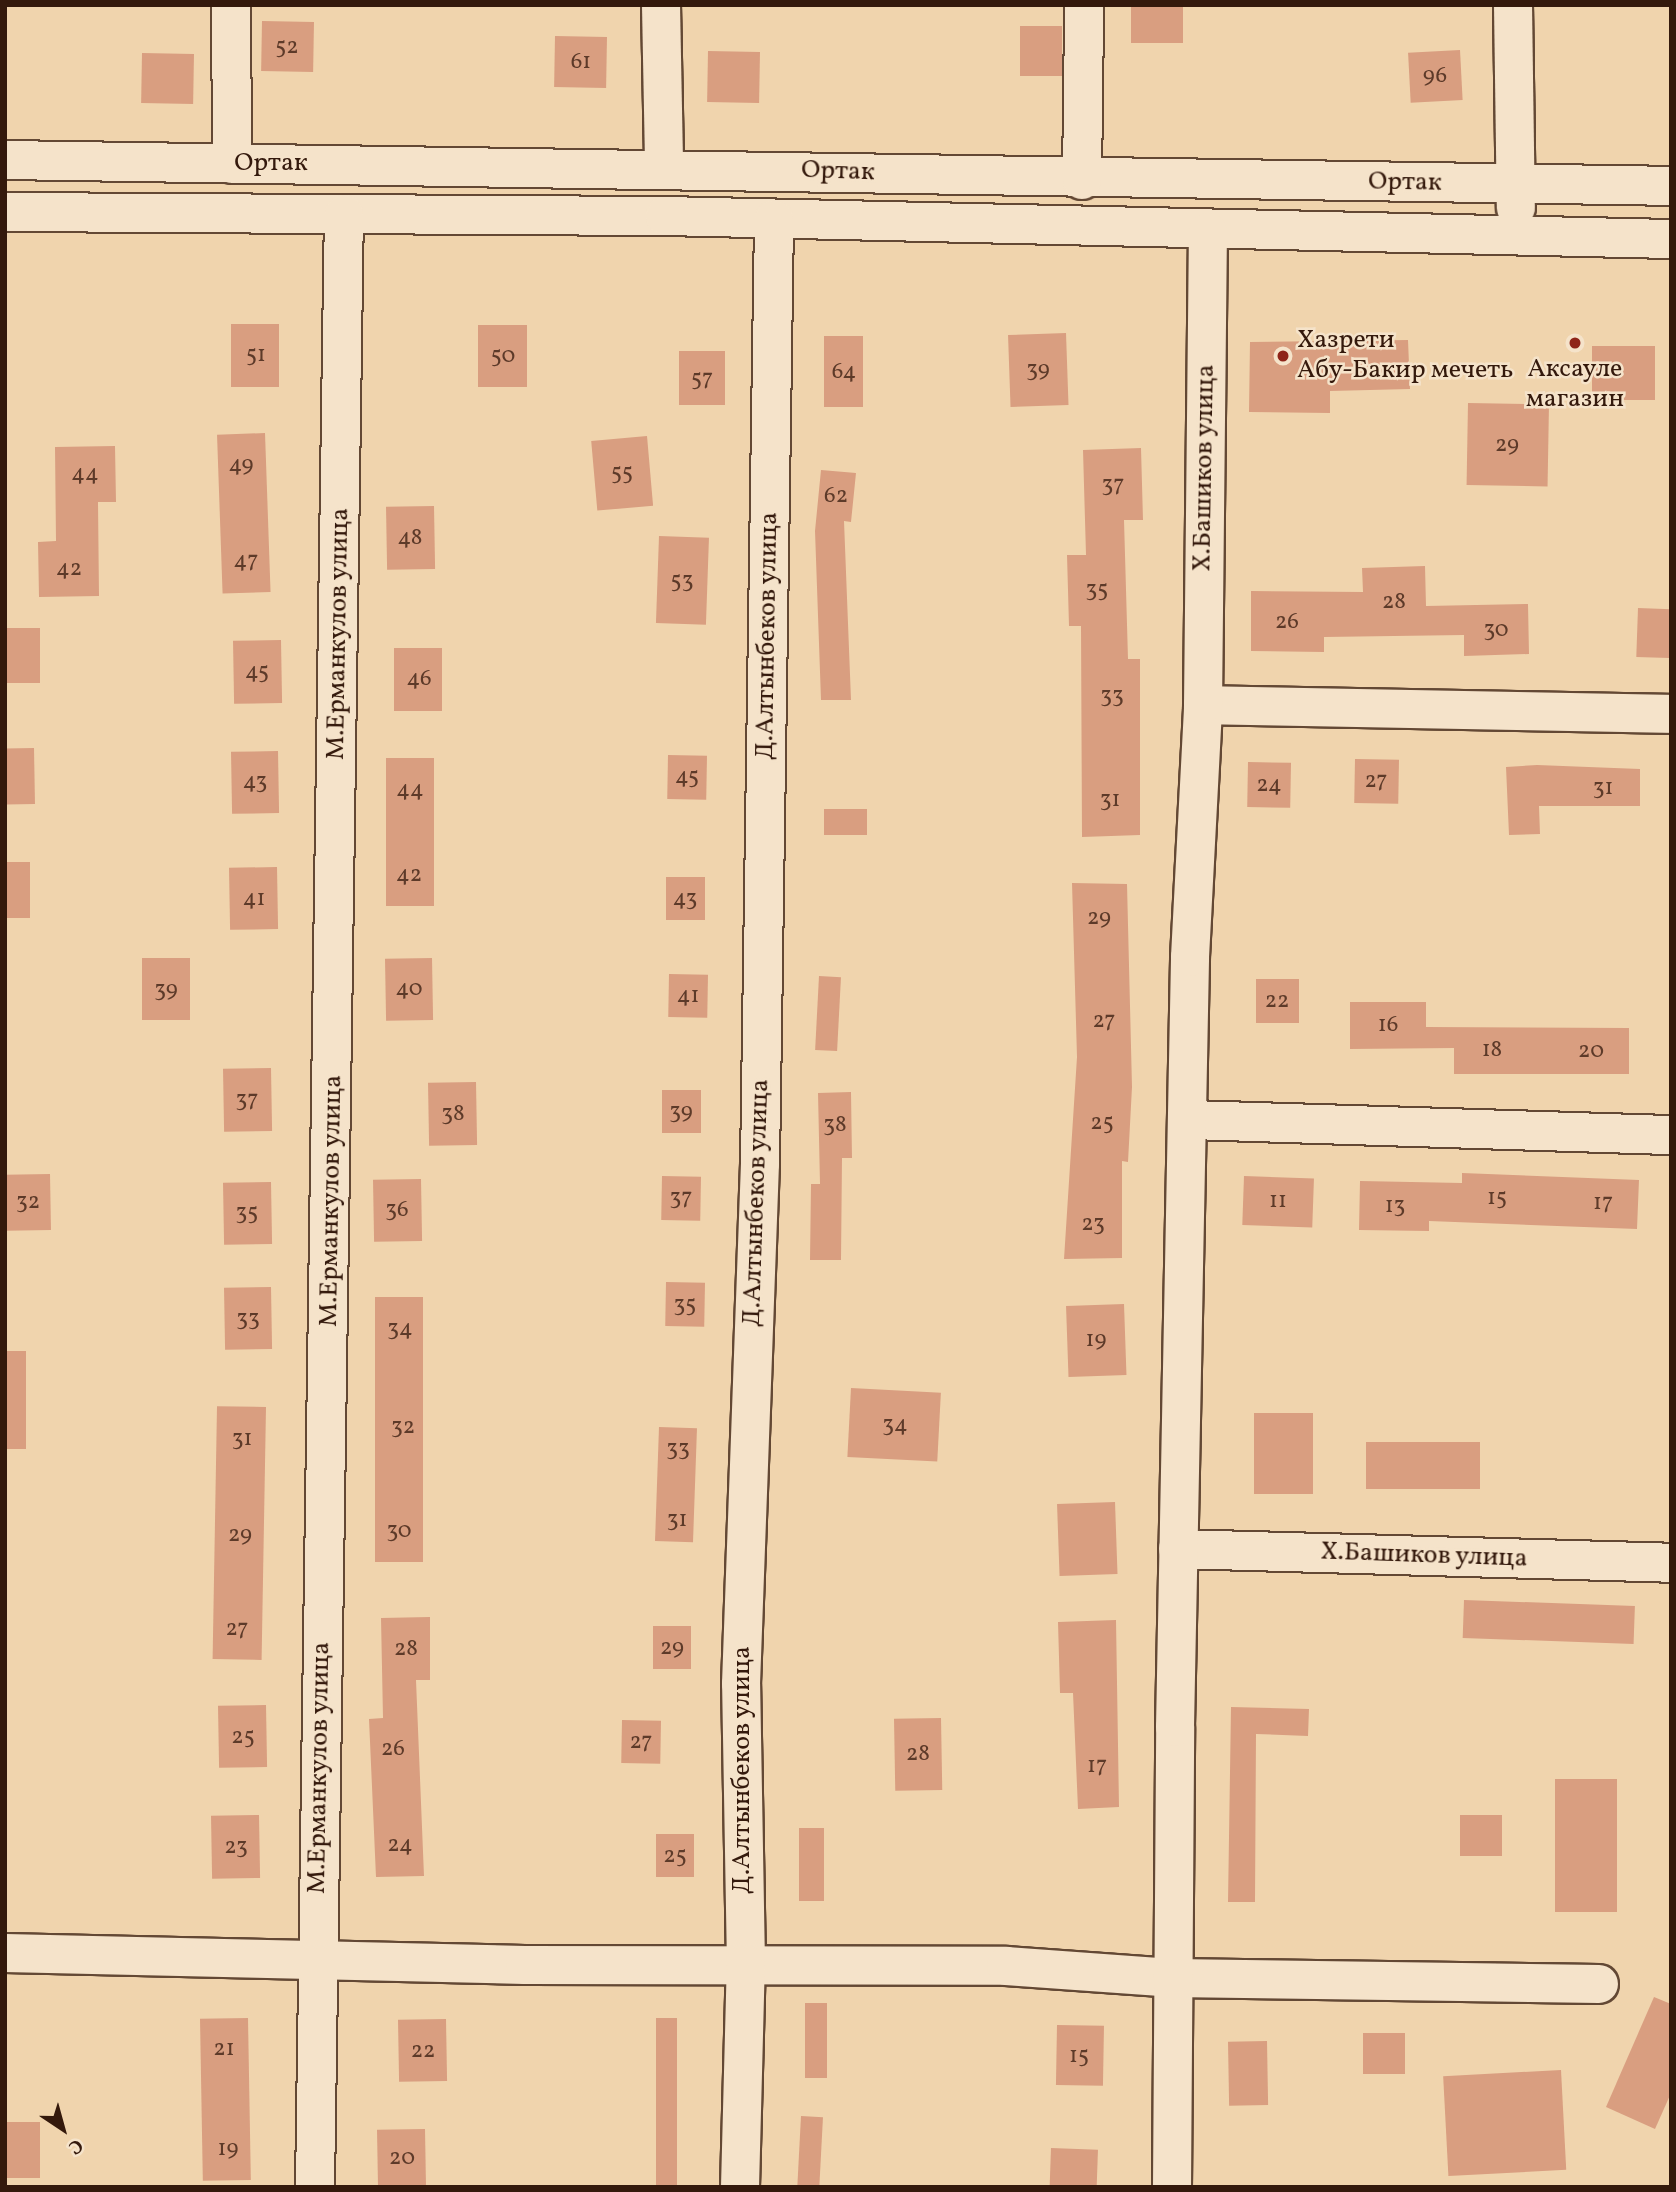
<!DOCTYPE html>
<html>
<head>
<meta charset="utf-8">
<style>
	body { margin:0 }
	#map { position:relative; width:1676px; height:2192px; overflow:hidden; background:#f0d4ad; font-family:Vollkorn,serif }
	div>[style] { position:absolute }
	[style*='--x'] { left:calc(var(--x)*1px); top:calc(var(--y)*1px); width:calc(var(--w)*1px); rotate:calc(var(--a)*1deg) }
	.building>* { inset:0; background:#d99e80; transform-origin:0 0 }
	.roads { filter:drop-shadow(2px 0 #634834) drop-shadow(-2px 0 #634834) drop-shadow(0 2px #634834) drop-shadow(0 -2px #634834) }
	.minor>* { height:38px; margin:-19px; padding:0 19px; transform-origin:19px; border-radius:19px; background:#f5e3ca }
	.dots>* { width:19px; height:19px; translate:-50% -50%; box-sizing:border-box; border:4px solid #f5e3ca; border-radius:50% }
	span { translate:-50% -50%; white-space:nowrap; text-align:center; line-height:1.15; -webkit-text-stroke:5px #f5e3ca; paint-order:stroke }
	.number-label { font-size:23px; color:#5d3a29 }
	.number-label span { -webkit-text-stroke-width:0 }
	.street-label { font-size:26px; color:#34190c }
	.poi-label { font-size:26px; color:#34190c }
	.left { translate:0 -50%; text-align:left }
	.frame { position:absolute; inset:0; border:7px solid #34190c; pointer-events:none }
	.north { position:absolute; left:28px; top:2094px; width:70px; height:70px; -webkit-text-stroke:5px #f5e3ca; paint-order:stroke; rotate:144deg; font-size:19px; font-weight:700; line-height:28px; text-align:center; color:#34190c }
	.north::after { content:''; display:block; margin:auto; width:24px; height:32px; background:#34190c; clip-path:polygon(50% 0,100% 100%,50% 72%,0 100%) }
</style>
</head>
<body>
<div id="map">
	<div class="building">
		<div style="left:1131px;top:5px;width:52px;height:38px"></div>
		<div style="left:262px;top:21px;width:52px;height:50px;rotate:1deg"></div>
		<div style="left:1020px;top:26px;width:42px;height:50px"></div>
		<div style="left:555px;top:36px;width:52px;height:51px;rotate:1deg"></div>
		<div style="left:1460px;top:50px;width:50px;height:52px;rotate:87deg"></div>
		<div style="left:708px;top:51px;width:52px;height:51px;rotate:1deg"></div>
		<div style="left:142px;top:53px;width:52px;height:50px;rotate:1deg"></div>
		<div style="left:231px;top:324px;width:48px;height:63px"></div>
		<div style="left:527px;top:325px;width:62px;height:49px;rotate:90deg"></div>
		<div style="left:1066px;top:333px;width:72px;height:58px;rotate:88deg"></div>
		<div style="left:863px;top:336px;width:71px;height:39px;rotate:90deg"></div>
		<div style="clip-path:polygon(1408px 340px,1410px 389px,1330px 391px,1330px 413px,1249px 412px,1250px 342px)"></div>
		<div style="left:1592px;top:346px;width:63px;height:54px"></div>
		<div style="left:725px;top:351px;width:54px;height:46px;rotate:90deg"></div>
		<div style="left:1468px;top:403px;width:81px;height:82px;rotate:1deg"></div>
		<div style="left:265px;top:433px;width:159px;height:48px;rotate:88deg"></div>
		<div style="left:647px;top:436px;width:70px;height:56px;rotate:85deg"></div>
		<div style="clip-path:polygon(115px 446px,116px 502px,98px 502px,99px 596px,39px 597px,38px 542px,56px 541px,55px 447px)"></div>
		<div style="clip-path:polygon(1141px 448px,1143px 520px,1124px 520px,1128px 659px,1140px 659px,1140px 835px,1082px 837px,1081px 626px,1069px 626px,1067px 555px,1086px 555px,1083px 450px)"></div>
		<div style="clip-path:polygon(821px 470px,856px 473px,851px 522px,844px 521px,851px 700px,821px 700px,815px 531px)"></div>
		<div style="left:434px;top:506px;width:63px;height:48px;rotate:89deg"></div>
		<div style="left:659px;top:536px;width:50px;height:87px;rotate:2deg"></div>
		<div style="clip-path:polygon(1425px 566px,1426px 606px,1528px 604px,1529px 654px,1464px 656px,1464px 635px,1324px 637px,1324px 652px,1251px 651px,1251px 591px,1363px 592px,1362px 568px)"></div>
		<div style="left:1638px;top:608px;width:33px;height:49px;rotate:2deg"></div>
		<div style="left:40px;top:628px;width:55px;height:35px;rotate:90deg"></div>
		<div style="left:281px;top:640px;width:63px;height:48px;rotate:89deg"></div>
		<div style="left:394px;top:648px;width:48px;height:63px"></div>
		<div style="left:34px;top:748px;width:56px;height:29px;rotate:89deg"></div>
		<div style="left:278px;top:751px;width:62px;height:47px;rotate:89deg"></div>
		<div style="left:668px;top:755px;width:39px;height:44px;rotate:1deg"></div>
		<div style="left:434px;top:758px;width:148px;height:48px;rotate:90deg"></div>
		<div style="left:1355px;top:759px;width:44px;height:44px;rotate:1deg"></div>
		<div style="left:1248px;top:762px;width:43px;height:45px;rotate:1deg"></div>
		<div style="clip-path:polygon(1537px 765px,1640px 769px,1640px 806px,1539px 806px,1540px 834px,1509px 835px,1506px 767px)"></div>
		<div style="left:824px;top:809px;width:43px;height:26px"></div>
		<div style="left:5px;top:862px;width:25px;height:56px"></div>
		<div style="left:277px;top:867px;width:62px;height:48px;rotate:89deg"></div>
		<div style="left:666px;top:877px;width:39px;height:43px"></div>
		<div style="clip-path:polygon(1072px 883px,1127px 884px,1132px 1087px,1128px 1162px,1122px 1161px,1122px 1258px,1064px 1259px,1077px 1057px)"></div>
		<div style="left:190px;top:958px;width:62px;height:48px;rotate:90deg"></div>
		<div style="left:432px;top:958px;width:62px;height:47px;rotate:89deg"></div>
		<div style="left:669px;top:974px;width:39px;height:43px;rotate:1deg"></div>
		<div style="left:819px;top:976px;width:22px;height:74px;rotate:3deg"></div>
		<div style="left:1256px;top:979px;width:43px;height:44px"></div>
		<div style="clip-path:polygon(1350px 1002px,1426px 1002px,1426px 1027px,1629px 1028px,1629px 1074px,1454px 1074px,1454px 1048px,1350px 1049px)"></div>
		<div style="left:271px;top:1068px;width:63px;height:48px;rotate:89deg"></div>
		<div style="left:476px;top:1082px;width:63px;height:48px;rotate:89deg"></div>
		<div style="left:662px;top:1090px;width:39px;height:43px"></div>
		<div style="clip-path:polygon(851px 1092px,852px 1158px,842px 1158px,841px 1260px,810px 1260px,811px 1184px,820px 1184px,818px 1093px)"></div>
		<div style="clip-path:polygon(1462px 1173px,1639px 1180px,1637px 1229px,1429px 1221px,1429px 1231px,1359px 1230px,1360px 1181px,1462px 1183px)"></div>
		<div style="left:50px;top:1174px;width:56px;height:45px;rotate:89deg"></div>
		<div style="left:662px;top:1176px;width:39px;height:44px;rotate:1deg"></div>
		<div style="left:1244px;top:1176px;width:70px;height:49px;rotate:2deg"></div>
		<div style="left:421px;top:1179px;width:62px;height:48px;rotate:89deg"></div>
		<div style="left:271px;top:1182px;width:62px;height:48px;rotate:89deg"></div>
		<div style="left:666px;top:1282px;width:39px;height:44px;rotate:1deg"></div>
		<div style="left:271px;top:1287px;width:62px;height:47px;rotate:89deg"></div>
		<div style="left:423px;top:1297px;width:265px;height:48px;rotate:90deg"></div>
		<div style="left:1124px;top:1304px;width:71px;height:58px;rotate:88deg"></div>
		<div style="left:5px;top:1351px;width:21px;height:98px"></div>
		<div style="left:851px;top:1388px;width:90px;height:69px;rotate:3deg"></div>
		<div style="left:266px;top:1407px;width:253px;height:49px;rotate:91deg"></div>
		<div style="left:1313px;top:1413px;width:81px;height:59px;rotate:90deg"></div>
		<div style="left:659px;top:1427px;width:38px;height:114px;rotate:2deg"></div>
		<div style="left:1480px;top:1442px;width:47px;height:114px;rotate:90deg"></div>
		<div style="left:1115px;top:1502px;width:72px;height:58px;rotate:88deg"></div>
		<div style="left:1464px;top:1600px;width:171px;height:38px;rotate:2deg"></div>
		<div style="clip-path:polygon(430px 1617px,430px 1680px,416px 1680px,424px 1876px,376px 1877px,369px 1719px,383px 1718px,381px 1618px)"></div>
		<div style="clip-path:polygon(1116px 1620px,1119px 1807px,1078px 1809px,1073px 1693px,1060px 1693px,1058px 1622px)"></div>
		<div style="left:653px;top:1626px;width:38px;height:43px"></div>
		<div style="left:266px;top:1705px;width:62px;height:48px;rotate:89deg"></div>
		<div style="clip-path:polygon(1231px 1707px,1309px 1709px,1308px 1736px,1256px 1734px,1255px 1902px,1228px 1902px)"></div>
		<div style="left:941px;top:1718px;width:72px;height:47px;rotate:89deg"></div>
		<div style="left:622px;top:1720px;width:39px;height:43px;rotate:1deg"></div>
		<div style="left:1555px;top:1779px;width:62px;height:133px"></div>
		<div style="left:259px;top:1815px;width:63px;height:48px;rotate:89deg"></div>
		<div style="left:1502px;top:1815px;width:41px;height:42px;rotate:90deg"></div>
		<div style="left:799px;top:1828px;width:25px;height:73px"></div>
		<div style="left:656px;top:1834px;width:38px;height:43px"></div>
		<div style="clip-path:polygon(1654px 1997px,1671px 2004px,1671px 2093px,1655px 2129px,1606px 2107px)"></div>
		<div style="left:805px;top:2003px;width:22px;height:75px"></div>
		<div style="left:248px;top:2018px;width:162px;height:48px;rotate:89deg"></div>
		<div style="left:656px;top:2018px;width:21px;height:169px"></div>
		<div style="left:446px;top:2019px;width:62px;height:48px;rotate:89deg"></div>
		<div style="left:1057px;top:2025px;width:47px;height:60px;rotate:1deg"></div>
		<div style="left:1363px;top:2033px;width:42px;height:41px"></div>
		<div style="left:1267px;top:2041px;width:64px;height:39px;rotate:89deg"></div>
		<div style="left:1561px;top:2070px;width:100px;height:118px;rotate:87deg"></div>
		<div style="left:801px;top:2116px;width:22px;height:71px;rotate:3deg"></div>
		<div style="left:5px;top:2122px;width:35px;height:56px"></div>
		<div style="left:425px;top:2129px;width:58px;height:48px;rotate:89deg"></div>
		<div style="left:1051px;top:2148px;width:47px;height:39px;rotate:2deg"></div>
	</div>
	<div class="roads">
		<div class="minor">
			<div style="--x:231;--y:5;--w:159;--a:89.6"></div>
			<div style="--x:661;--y:5;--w:162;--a:88.9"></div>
			<div style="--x:1513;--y:5;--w:203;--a:89.2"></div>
			<div style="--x:5;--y:160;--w:1666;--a:0.89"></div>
			<div style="--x:1082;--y:180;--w:175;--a:-89.3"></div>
			<div style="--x:5;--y:212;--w:660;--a:0.35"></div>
			<div style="--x:665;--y:216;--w:1006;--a:1.31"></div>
			<div style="--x:1203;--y:705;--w:468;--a:1.1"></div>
			<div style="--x:1191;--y:1120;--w:480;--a:1.8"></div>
			<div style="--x:1178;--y:1549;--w:493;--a:1.6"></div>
			<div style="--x:5;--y:1953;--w:520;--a:1.32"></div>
			<div style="--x:525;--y:1965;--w:481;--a:0.1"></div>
			<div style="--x:1006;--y:1966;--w:166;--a:4.1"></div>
			<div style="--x:1172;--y:1978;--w:427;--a:0.8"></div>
			<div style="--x:315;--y:2187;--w:1973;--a:-89.16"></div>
			<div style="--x:740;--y:2187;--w:222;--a:-88.5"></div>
			<div style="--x:746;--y:1965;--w:281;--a:-91"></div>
			<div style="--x:741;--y:1684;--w:520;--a:-87.91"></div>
			<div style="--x:760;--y:1164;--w:945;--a:-89.15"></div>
			<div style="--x:1172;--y:2187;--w:460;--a:-89.6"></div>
			<div style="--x:1175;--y:1727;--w:770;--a:-88.88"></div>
			<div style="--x:1190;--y:957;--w:252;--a:-87"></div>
			<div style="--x:1203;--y:705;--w:473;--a:-89.4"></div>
		</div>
	</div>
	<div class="dots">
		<div style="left:1575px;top:343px;background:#8f2418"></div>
		<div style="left:1283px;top:356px;background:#8f2418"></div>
	</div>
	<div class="number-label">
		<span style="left:287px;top:47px">52</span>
		<span style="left:581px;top:62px">61</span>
		<span style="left:1435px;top:76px">96</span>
		<span style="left:256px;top:355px">51</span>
		<span style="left:503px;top:356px">50</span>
		<span style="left:1038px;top:370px">39</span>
		<span style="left:844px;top:372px">64</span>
		<span style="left:702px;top:379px">57</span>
		<span style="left:1507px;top:445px">29</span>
		<span style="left:241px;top:465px">49</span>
		<span style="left:622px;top:473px">55</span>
		<span style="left:85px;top:474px">44</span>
		<span style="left:1113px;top:485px">37</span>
		<span style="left:836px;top:496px">62</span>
		<span style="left:410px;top:538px">48</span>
		<span style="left:246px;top:561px">47</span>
		<span style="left:69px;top:569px">42</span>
		<span style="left:682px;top:581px">53</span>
		<span style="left:1097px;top:590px">35</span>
		<span style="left:1394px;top:602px">28</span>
		<span style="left:1287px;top:622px">26</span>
		<span style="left:1496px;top:630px">30</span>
		<span style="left:257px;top:672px">45</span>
		<span style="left:419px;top:679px">46</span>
		<span style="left:1112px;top:696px">33</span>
		<span style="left:687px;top:777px">45</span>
		<span style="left:1376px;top:781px">27</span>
		<span style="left:255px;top:782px">43</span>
		<span style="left:1269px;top:785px">24</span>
		<span style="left:1603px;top:788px">31</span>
		<span style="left:410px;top:790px">44</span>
		<span style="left:1110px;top:800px">31</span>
		<span style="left:409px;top:875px">42</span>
		<span style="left:254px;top:899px">41</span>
		<span style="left:685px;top:899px">43</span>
		<span style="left:1099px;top:918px">29</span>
		<span style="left:409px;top:989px">40</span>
		<span style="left:166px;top:990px">39</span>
		<span style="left:688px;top:996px">41</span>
		<span style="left:1277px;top:1001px">22</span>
		<span style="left:1104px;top:1021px">27</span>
		<span style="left:1388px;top:1025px">16</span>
		<span style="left:1492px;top:1050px">18</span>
		<span style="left:1591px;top:1051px">20</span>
		<span style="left:247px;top:1100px">37</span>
		<span style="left:681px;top:1112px">39</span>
		<span style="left:453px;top:1114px">38</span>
		<span style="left:1102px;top:1123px">25</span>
		<span style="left:835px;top:1125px">38</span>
		<span style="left:681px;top:1198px">37</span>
		<span style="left:1497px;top:1198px">15</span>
		<span style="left:1278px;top:1201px">11</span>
		<span style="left:28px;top:1202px">32</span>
		<span style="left:1603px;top:1203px">17</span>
		<span style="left:1395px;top:1206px">13</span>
		<span style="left:397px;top:1210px">36</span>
		<span style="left:247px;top:1213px">35</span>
		<span style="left:1093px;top:1224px">23</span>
		<span style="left:685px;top:1305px">35</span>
		<span style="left:248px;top:1319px">33</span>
		<span style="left:400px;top:1329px">34</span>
		<span style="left:1096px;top:1340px">19</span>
		<span style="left:895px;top:1425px">34</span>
		<span style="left:403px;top:1427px">32</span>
		<span style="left:242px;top:1439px">31</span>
		<span style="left:678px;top:1449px">33</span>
		<span style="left:677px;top:1520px">31</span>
		<span style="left:399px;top:1531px">30</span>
		<span style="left:240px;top:1535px">29</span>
		<span style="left:237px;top:1629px">27</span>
		<span style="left:672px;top:1648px">29</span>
		<span style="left:406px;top:1649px">28</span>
		<span style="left:243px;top:1737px">25</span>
		<span style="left:641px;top:1742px">27</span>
		<span style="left:393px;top:1749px">26</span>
		<span style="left:918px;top:1754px">28</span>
		<span style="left:1097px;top:1766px">17</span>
		<span style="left:400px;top:1845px">24</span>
		<span style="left:236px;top:1847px">23</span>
		<span style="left:675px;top:1856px">25</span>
		<span style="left:224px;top:2049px">21</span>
		<span style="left:423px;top:2051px">22</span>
		<span style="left:1079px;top:2056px">15</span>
		<span style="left:228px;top:2149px">19</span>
		<span style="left:402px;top:2158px">20</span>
	</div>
	<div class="street-label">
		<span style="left:271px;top:164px">Ортак</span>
		<span style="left:838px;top:172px;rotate:2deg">Ортак</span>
		<span style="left:1405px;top:183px;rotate:1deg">Ортак</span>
		<span style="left:1205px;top:468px;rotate:-89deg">Х.Башиков улица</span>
		<span style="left:339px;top:634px;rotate:-89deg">М.Ерманкулов улица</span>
		<span style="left:768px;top:636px;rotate:-89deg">Д.Алтынбеков улица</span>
		<span style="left:332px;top:1201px;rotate:-89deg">М.Ерманкулов улица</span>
		<span style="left:757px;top:1203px;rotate:-88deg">Д.Алтынбеков улица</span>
		<span style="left:1424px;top:1556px;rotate:2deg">Х.Башиков улица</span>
		<span style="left:320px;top:1768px;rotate:-89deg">М.Ерманкулов улица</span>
		<span style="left:743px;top:1770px;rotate:-90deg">Д.Алтынбеков улица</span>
	</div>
	<div class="poi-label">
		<span class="left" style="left:1297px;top:356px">Хазрети<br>Абу-Бакир мечеть</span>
		<span style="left:1575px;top:385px">Аксауле<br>магазин</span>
	</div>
	<div class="frame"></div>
	<div class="north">С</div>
</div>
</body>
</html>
